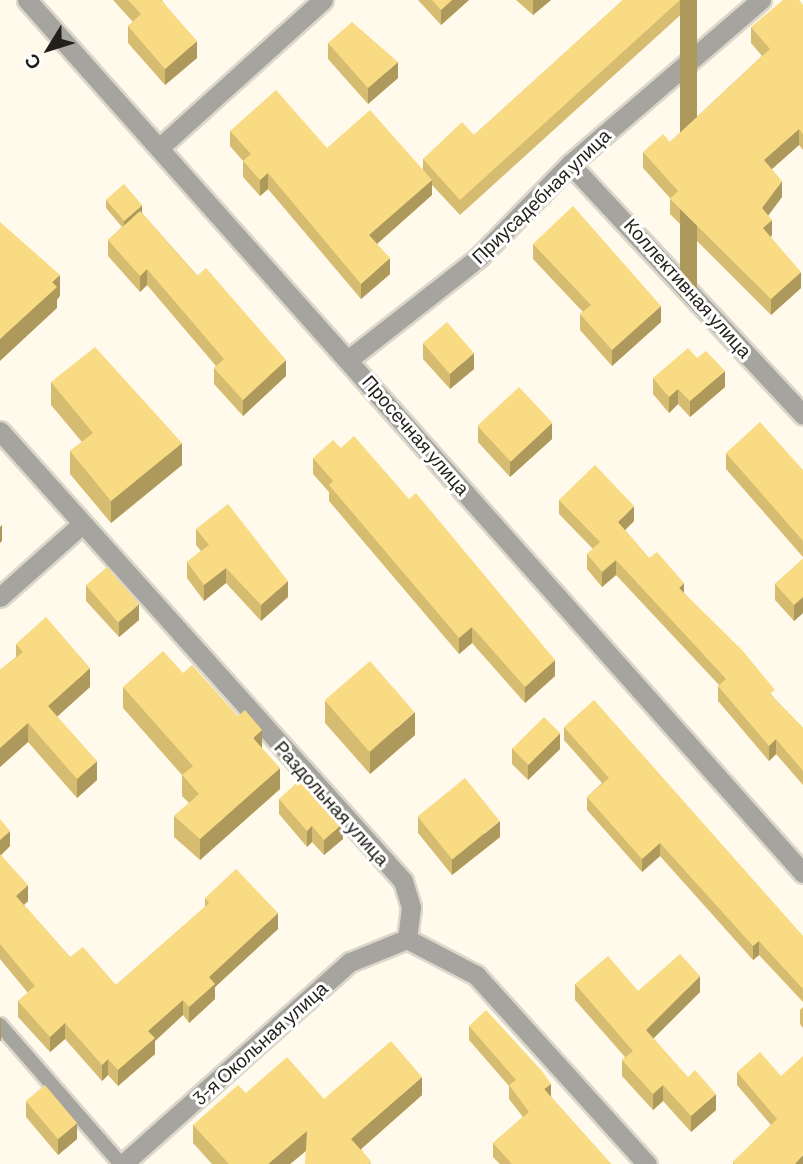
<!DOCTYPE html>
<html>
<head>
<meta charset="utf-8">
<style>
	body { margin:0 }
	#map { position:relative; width:803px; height:1164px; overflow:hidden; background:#fffaec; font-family:Barlow,sans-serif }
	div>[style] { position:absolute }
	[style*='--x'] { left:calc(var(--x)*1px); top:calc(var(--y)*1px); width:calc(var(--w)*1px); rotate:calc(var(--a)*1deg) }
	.roads { filter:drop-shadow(2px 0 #dbd7ca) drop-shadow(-2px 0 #dbd7ca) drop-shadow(0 2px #dbd7ca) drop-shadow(0 -2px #dbd7ca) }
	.service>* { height:14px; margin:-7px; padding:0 7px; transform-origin:7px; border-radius:7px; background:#a6a49e }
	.minor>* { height:19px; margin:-9.5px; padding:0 9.5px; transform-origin:9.5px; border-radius:9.5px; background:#a6a49e }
	.tertiary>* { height:19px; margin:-9.5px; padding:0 9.5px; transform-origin:9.5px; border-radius:9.5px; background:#a6a49e }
	.wall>* { inset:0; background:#d5bc71 }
	.shaded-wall>* { inset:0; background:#ae995c; transform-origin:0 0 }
	.building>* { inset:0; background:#f8db83; transform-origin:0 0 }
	span { translate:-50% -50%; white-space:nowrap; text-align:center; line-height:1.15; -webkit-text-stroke:6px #fff; paint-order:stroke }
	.street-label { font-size:19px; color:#211f1a }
	.north { position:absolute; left:14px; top:14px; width:70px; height:70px; -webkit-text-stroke:5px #fff; paint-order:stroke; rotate:232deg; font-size:19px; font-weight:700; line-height:28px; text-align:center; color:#211f1a }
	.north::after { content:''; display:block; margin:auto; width:24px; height:32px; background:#211f1a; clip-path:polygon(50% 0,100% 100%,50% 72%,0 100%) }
</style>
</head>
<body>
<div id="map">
	<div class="roads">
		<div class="service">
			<div style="--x:0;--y:1025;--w:184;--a:49"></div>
		</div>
		<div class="minor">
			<div style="--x:27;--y:0;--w:1168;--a:48.37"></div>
			<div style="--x:159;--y:148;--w:221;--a:-42.1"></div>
			<div style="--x:570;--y:164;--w:342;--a:47.1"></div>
			<div style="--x:349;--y:359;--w:165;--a:-38.1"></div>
			<div style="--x:479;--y:257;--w:130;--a:-45.6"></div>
			<div style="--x:570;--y:164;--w:252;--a:-40.7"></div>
			<div style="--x:0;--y:431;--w:604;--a:48.15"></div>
			<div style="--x:403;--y:881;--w:27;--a:73"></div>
			<div style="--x:411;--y:907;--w:32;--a:97"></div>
			<div style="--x:0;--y:597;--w:110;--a:-41.7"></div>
		</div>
		<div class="tertiary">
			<div style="--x:123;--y:1164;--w:304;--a:-41.7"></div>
			<div style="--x:350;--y:962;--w:61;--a:-22"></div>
			<div style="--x:407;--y:939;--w:78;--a:27.6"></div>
			<div style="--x:476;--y:975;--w:255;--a:47.9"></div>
		</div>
	</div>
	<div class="wall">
		<div style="clip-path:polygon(113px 0,162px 0,197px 58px,165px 85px,128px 43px,128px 26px,133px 22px)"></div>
		<div style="clip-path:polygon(418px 0,469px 0,441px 25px)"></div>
		<div style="clip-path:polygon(516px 0,551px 0,533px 15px)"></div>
		<div style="clip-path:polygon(623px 0,697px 0,460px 215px,432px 185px,432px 195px,377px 244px,390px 274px,361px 299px,268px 189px,260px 196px,243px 177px,243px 161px,230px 146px,230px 131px,327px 148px,423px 169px,423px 159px,474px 135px)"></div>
		<div style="clip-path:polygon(803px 5px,803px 150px,799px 145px,772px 169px,782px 197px,768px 215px,772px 235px,771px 237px,801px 288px,771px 315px,670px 214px,670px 198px,643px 168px,643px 152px,670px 142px,762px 56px,751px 43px,751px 27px)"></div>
		<div style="clip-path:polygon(328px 43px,398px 78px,368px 104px,328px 59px)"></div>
		<div style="clip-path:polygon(106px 200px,142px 213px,286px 376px,243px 416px,214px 384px,214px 368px,216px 366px,147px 285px,140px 292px,108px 256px,108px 240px,122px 227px,106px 208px)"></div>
		<div style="clip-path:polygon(533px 244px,661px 322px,612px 366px,580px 330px,580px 314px,583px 312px,533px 259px)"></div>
		<div style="clip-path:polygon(423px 343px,474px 369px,450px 389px,423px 359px)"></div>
		<div style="clip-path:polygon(697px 358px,725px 387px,690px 417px,678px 404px,669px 413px,653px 394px,653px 378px)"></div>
		<div style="clip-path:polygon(51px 382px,182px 465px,111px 523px,70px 474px,70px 451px,82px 442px,51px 405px)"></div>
		<div style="clip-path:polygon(478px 426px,552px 439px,510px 477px,478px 442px)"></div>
		<div style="clip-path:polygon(726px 453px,803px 470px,803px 557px,726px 469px)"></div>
		<div style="clip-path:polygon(313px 458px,555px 676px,525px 703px,472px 643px,459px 654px,329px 501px,329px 492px,313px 474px)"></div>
		<div style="clip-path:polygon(559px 500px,634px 521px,625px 530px,649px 558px,684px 593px,775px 699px,803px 728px,803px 785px,776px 754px,769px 761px,718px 701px,718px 686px,719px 685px,616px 575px,602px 587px,587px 569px,587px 554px,593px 549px,559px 514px)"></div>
		<div style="clip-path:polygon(196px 529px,288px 597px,261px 621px,226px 583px,204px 601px,187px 578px,187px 562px,201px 551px,196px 545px)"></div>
		<div style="clip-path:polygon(803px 559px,803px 613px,794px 621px,775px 600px,775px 584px)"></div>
		<div style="clip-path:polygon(86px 585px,139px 620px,119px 637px,86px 601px)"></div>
		<div style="clip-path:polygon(16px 644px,90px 687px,57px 716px,97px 780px,77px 798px,28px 742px,0 767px,0 670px,16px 657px)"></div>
		<div style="clip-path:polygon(183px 673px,262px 749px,280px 789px,200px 860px,174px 837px,174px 816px,189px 803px,182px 796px,182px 775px,123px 708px,123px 687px)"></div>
		<div style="clip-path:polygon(325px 701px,415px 735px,370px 774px,325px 723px)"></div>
		<div style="clip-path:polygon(564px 727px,803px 936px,803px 1002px,759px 955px,753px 960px,660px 856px,642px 872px,587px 810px,587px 797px,602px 783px,564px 740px)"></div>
		<div style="clip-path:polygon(512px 748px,560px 749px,528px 780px,512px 764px)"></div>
		<div style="clip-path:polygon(279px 799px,343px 839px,324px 855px,312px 842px,307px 847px,279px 814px)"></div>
		<div style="clip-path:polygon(418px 817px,500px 837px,452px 875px,418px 833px)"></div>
		<div style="clip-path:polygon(0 819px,10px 846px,1px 855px,28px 901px,24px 905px,70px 957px,116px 985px,205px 907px,205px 898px,278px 929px,215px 987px,215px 999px,189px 1023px,183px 1015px,155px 1041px,155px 1054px,118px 1086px,108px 1075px,102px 1081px,65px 1039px,50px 1052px,18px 1017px,18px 1001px,28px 993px,0 959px)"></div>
		<div style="clip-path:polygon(575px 984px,638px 991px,700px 992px,653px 1038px,716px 1110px,691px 1132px,663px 1101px,653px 1110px,622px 1076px,622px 1060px,625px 1057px,575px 1000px)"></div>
		<div style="clip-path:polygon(803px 1007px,803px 1028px,800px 1024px,800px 1010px)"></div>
		<div style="clip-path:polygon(469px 1026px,551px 1097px,611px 1164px,500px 1164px,493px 1157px,493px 1143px,523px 1117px,509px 1099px,509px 1086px,469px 1040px)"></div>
		<div style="clip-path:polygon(737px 1072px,781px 1076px,803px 1164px,733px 1164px,733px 1162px,771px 1125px,737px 1085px)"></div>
		<div style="clip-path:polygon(246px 1093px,324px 1099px,422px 1095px,361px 1149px,371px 1164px,306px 1151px,290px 1164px,212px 1164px,193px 1143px,193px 1125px)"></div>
		<div style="clip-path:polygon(26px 1101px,77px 1139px,58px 1155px,26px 1117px)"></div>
	</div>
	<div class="shaded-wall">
		<div style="clip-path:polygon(452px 0,469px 0,441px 25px,441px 10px)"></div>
		<div style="clip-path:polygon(533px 0,551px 0,533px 15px)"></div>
		<div style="left:680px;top:0;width:17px;height:297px"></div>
		<div style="clip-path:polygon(197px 41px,197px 58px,165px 85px,165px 69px)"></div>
		<div style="clip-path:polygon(398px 62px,398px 78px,368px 104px,368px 88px)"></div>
		<div style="clip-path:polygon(799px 129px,799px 145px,764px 176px,764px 160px)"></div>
		<div style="clip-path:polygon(268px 173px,268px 189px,260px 196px,260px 180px)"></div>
		<div style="clip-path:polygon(432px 180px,432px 195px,369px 251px,369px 235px)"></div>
		<div style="clip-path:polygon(782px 181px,782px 197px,762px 224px,762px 208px)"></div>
		<div style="clip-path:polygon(142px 205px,142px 213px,124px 229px,124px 221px)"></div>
		<div style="clip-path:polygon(772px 220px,772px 235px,763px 244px,763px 228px)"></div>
		<div style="clip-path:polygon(390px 258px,390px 274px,361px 299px,361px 284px)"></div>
		<div style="clip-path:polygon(147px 269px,147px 285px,140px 292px,140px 276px)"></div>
		<div style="clip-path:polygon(801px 272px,801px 288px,771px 315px,771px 299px)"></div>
		<div style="clip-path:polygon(60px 275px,60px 296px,57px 300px,57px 308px,0 361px,0 339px,52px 282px)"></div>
		<div style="clip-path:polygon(661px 306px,661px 322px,612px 366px,612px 350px)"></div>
		<div style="clip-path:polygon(474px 353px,474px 369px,450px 389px,450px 374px)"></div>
		<div style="clip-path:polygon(286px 360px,286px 376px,243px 416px,243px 400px)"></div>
		<div style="clip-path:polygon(725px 371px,725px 387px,690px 417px,690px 401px)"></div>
		<div style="clip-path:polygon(678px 389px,678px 404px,669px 413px,669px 397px)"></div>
		<div style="clip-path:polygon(552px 423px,552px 439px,510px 477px,510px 461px)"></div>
		<div style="clip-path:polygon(182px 443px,182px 465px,111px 523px,111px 501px)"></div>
		<div style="clip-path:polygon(634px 506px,634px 521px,618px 537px,618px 522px)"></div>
		<div style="clip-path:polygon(2px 525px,2px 541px,0 543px,0 527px)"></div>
		<div style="clip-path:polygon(616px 560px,616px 575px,602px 587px,602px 572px)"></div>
		<div style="clip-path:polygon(226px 568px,226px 583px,204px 601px,204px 585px)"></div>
		<div style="clip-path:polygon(288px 581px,288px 597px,261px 621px,261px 605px)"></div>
		<div style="clip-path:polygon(684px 583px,684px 598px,679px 588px)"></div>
		<div style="clip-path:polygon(803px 597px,803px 613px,794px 621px,794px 605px)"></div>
		<div style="clip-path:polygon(139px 604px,139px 620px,119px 637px,119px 622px)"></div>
		<div style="clip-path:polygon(472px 627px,472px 643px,459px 654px,459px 638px)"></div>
		<div style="clip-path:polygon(555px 660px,555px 676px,525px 703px,525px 687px)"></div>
		<div style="clip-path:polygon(90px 668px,90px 687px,48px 725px,48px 706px)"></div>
		<div style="clip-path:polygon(415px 712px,415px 735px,370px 774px,370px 752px)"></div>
		<div style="clip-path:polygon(28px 723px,28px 742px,0 767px,0 748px)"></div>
		<div style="clip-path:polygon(262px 730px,262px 751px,253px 738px)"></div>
		<div style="clip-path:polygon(560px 733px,560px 749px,528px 780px,528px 764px)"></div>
		<div style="clip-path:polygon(776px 739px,776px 754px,769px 761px,769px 746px)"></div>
		<div style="clip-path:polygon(97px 761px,97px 780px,77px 798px,77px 779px)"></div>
		<div style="clip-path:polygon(280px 768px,280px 789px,200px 860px,200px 839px)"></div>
		<div style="clip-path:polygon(500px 821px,500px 837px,452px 875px,452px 860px)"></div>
		<div style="clip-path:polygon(343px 823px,343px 839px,324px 855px,324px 840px)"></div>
		<div style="clip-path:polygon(312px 826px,312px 842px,307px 847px,307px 831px)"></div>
		<div style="clip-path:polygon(10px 831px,10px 846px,0 856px,0 840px)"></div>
		<div style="clip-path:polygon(660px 843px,660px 856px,642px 872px,642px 859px)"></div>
		<div style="clip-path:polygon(28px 885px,28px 901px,16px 912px,16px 896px)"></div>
		<div style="clip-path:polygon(278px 913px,278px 929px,215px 987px,215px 999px,189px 1023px,189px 1007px,209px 977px)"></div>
		<div style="clip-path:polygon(759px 941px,759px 955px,753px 960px,753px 946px)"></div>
		<div style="clip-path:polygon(700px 976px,700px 992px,646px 1046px,646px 1030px)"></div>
		<div style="clip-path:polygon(183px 1000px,183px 1015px,155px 1041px,155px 1054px,118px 1086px,118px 1070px,148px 1031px)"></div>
		<div style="left:1px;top:1018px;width:23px;height:1px;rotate:90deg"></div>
		<div style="clip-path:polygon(65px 1023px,65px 1039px,50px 1052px,50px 1037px)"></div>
		<div style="clip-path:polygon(108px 1059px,108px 1075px,102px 1081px,102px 1065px)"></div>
		<div style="clip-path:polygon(422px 1077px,422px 1095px,351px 1158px,351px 1139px)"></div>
		<div style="clip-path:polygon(551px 1084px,551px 1098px,544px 1089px)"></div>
		<div style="clip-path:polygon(663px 1085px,663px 1101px,653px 1110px,653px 1094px)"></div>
		<div style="clip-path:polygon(716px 1094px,716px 1110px,691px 1132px,691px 1116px)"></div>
		<div style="clip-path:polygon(77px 1123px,77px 1139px,58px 1155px,58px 1139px)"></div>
		<div style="clip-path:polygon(307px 1131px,307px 1150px,290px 1164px,268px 1164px)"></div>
		<div style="clip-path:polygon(803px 1155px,803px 1164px,795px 1164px)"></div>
	</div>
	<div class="building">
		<div style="clip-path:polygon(128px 0,161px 0,197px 41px,165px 69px,128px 26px,141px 14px)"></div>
		<div style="clip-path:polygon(432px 0,452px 0,441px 10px)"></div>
		<div style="clip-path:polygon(623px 0,680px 0,460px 200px,423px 159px,462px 122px,474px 135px)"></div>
		<div style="clip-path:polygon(783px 0,799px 0,803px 5px,803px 134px,799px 129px,764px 160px,782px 181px,762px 208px,772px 220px,763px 228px,801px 272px,771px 299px,670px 199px,678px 191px,643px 152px,663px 134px,670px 142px,770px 49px,751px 27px)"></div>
		<div style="clip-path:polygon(352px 22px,398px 62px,368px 88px,328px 43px)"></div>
		<div style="clip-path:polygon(276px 90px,327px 148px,370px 110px,432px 180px,369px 235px,390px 258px,361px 284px,268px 173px,260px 180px,243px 161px,251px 154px,230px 131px)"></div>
		<div style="left:124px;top:184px;width:28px;height:24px;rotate:49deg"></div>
		<div style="clip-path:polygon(573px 206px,661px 306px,612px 350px,580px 314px,591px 305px,533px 244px)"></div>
		<div style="clip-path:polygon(140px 211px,197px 276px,206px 268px,286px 360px,243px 400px,214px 368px,224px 359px,147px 269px,140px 276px,108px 240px)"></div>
		<div style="clip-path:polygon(0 222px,60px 275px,52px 282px,57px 287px,0 339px)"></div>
		<div style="left:447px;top:322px;width:41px;height:32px;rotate:49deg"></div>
		<div style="clip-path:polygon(95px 347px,182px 443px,111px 501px,70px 451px,93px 433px,51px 382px)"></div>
		<div style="clip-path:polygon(688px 348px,697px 358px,706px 351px,725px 371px,690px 401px,678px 389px,669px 397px,653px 378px)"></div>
		<div style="left:519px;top:387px;width:49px;height:57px;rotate:47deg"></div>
		<div style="clip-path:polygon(760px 422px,803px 470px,803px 541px,726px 453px)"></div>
		<div style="clip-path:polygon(354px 436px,409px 499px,416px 493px,555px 660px,525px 687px,472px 627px,459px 638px,329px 485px,333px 481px,313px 458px,333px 440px,341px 448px)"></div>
		<div style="clip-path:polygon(595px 465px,634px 506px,618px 522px,649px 558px,657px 552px,684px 583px,679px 588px,742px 650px,775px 690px,770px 694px,803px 728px,803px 771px,776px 739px,769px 746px,718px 686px,726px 679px,616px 560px,602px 572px,587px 554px,600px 542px,559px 500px)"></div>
		<div style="clip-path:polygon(228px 504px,288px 581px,261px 605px,226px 568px,204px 585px,187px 562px,209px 545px,196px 529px)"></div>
		<div style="clip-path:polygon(803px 559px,803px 597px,794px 605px,775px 584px)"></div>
		<div style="left:107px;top:567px;width:49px;height:28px;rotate:49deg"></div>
		<div style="clip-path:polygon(46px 617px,90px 668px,48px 706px,97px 761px,77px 779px,28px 723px,0 748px,0 670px,23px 652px,16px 644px)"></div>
		<div style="clip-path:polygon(163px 651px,183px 673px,192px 665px,238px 716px,245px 710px,262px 730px,253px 738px,280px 768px,200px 839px,174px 816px,199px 794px,182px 775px,193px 766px,123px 687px)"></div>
		<div style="left:370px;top:661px;width:68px;height:60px;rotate:49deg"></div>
		<div style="clip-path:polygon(594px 700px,803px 936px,803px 989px,759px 941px,753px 946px,660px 843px,642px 859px,587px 797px,609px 778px,564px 727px)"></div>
		<div style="left:544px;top:717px;width:23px;height:45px;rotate:45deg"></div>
		<div style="clip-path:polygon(303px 777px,343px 823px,324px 840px,312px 826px,307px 831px,279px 799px)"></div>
		<div style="left:465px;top:778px;width:55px;height:61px;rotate:51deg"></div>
		<div style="clip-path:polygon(0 819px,10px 831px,0 840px)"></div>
		<div style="clip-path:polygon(0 854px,28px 885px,16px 896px,70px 957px,83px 947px,116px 985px,209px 903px,205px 898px,236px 869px,278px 913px,209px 977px,215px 984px,189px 1007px,183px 1000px,148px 1031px,155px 1038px,118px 1070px,108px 1059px,102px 1065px,65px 1023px,50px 1037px,18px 1001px,35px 986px,0 944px)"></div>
		<div style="clip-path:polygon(680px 954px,700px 976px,646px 1030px,688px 1077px,695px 1070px,716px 1094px,691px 1116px,663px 1085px,653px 1094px,622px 1060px,633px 1051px,575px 984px,608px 956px,638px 991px)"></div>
		<div style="clip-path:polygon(486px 1010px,542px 1071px,551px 1084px,544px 1089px,611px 1164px,512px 1164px,493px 1143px,529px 1112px,509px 1085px,516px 1080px,469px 1026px)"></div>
		<div style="clip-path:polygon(391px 1041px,422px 1077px,351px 1139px,371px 1161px,367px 1164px,305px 1164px,307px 1131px,268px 1164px,229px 1164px,193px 1125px,238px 1085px,246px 1093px,287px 1057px,324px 1099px)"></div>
		<div style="clip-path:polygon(760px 1052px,781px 1076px,803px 1056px,803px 1155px,795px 1164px,735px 1164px,733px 1162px,777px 1119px,737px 1072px)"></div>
		<div style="left:45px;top:1085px;width:50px;height:25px;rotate:50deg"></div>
	</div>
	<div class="street-label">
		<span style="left:541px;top:196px;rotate:-44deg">Приусадебная улица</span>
		<span style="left:688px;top:288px;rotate:48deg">Коллективная улица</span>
		<span style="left:416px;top:435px;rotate:49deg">Просечная улица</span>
		<span style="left:332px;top:803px;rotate:48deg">Раздольная улица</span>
		<span style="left:260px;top:1043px;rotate:-42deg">3-я Окольная улица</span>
	</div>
	<div class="north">С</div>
</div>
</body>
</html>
